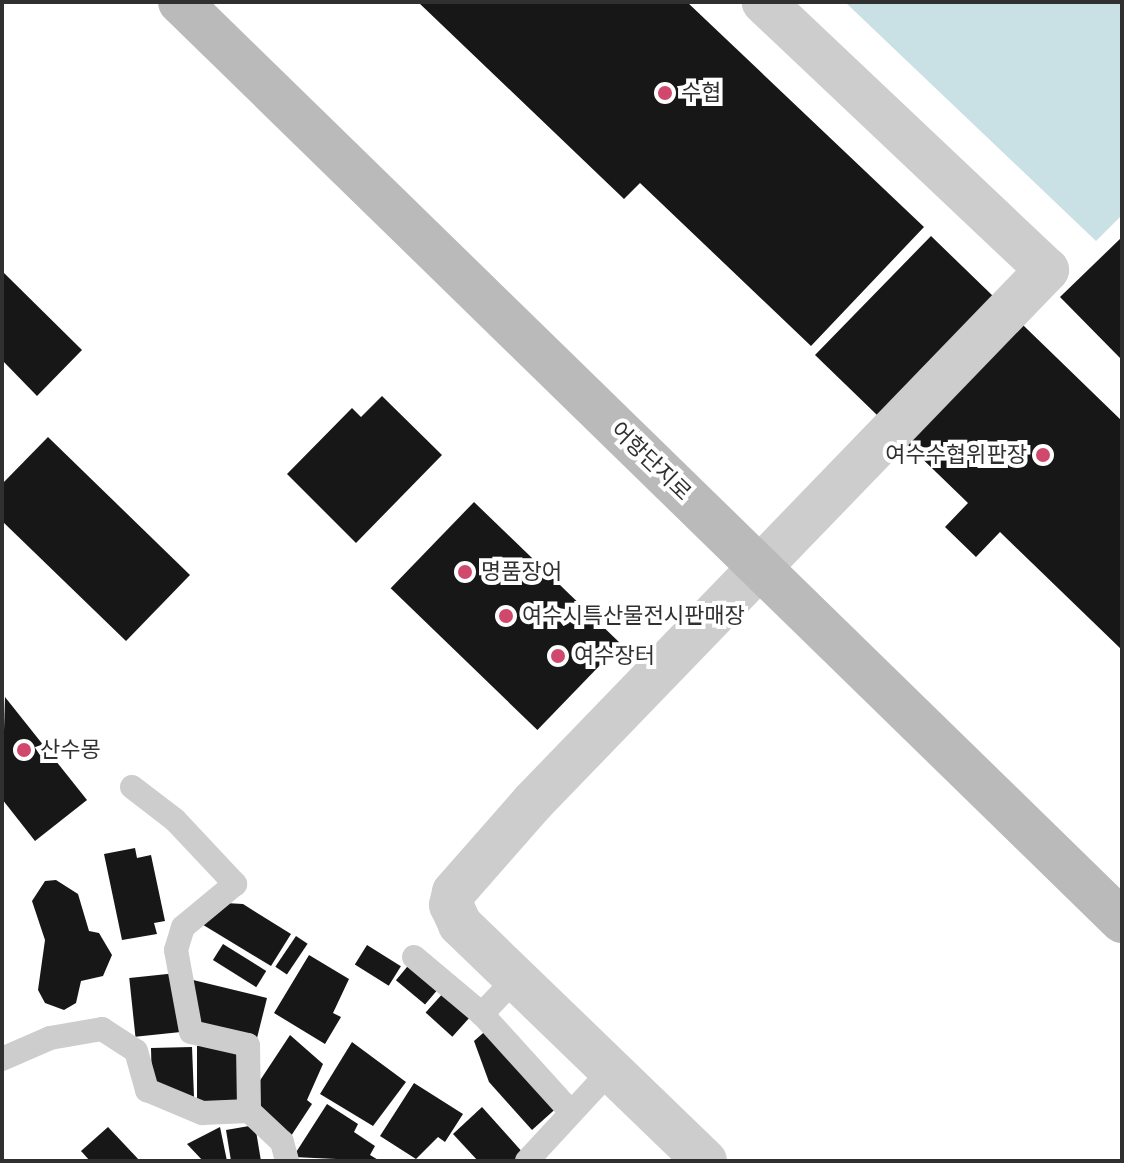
<!DOCTYPE html>
<html>
<head>
<meta charset="utf-8">
<style>
	body { margin:0 }
	#map { position:relative; width:1124px; height:1163px; overflow:hidden; background:#fff; font-family:Quicksand,"Noto Sans KR",sans-serif }
	div>[style] { position:absolute }
	[style*='--x'] { left:calc(var(--x)*1px); top:calc(var(--y)*1px); width:calc(var(--w)*1px); rotate:calc(var(--a)*1deg) }
	.water>* { inset:0; background:#c9e0e5 }
	.building>* { inset:0; background:#171717; transform-origin:0 0 }
	.lane>* { height:24px; margin:-12px; padding:0 12px; transform-origin:12px; border-radius:12px; background:#cdcdcd }
	.street>* { height:44px; margin:-22px; padding:0 22px; transform-origin:22px; border-radius:22px; background:#cdcdcd }
	.secondary>* { height:44px; margin:-22px; padding:0 22px; transform-origin:22px; border-radius:22px; background:#bababa }
	.dots>* { width:22px; height:22px; translate:-50% -50%; box-sizing:border-box; border:4px solid #fff; border-radius:50% }
	span { translate:-50% -50%; white-space:nowrap; text-align:center; line-height:1.15; -webkit-text-stroke:8px #fff; paint-order:stroke }
	.poi-label { font-size:22px; color:#303030 }
	.left { translate:0 -50%; text-align:left }
	.right { translate:-100% -50%; text-align:right }
	.street-label { font-size:22px; color:#303030 }
	.frame { position:absolute; inset:0; border:4px solid #303030; pointer-events:none }
</style>
</head>
<body>
<div id="map">
	<div class="water">
		<div style="clip-path:polygon(845px 2px,1122px 2px,1122px 215px,1096px 241px)"></div>
	</div>
	<div class="building">
		<div style="clip-path:polygon(418px 2px,687px 2px,924px 227px,811px 346px,640px 183px,624px 199px)"></div>
		<div style="clip-path:polygon(931px 236px,1122px 421px,1122px 650px,1000px 532px,976px 557px,945px 527px,968px 503px,815px 355px)"></div>
		<div style="clip-path:polygon(1122px 237px,1122px 360px,1060px 297px)"></div>
		<div style="clip-path:polygon(2px 271px,82px 350px,37px 396px,2px 360px)"></div>
		<div style="clip-path:polygon(382px 396px,442px 455px,356px 543px,287px 474px,352px 408px,361px 417px)"></div>
		<div style="clip-path:polygon(48px 437px,190px 575px,126px 641px,2px 521px,2px 484px)"></div>
		<div style="left:474px;top:502px;width:204px;height:120px;rotate:44deg"></div>
		<div style="clip-path:polygon(5px 697px,87px 800px,35px 841px,2px 799px)"></div>
		<div style="clip-path:polygon(135px 848px,137px 858px,151px 855px,165px 921px,154px 923px,157px 934px,122px 940px,104px 854px)"></div>
		<div style="clip-path:polygon(56px 880px,78px 894px,89px 931px,99px 933px,112px 955px,103px 976px,81px 981px,76px 1003px,64px 1010px,45px 1003px,38px 990px,45px 940px,32px 901px,45px 881px)"></div>
		<div style="clip-path:polygon(225px 903px,243px 904px,291px 934px,271px 966px,200px 923px)"></div>
		<div style="left:296px;top:936px;width:14px;height:37px;rotate:34deg"></div>
		<div style="left:223px;top:944px;width:51px;height:19px;rotate:32deg"></div>
		<div style="left:367px;top:945px;width:40px;height:23px;rotate:32deg"></div>
		<div style="clip-path:polygon(309px 955px,349px 979px,333px 1013px,341px 1017px,325px 1044px,274px 1013px)"></div>
		<div style="left:412px;top:961px;width:38px;height:25px;rotate:40deg"></div>
		<div style="left:177px;top:973px;width:59px;height:48px;rotate:84deg"></div>
		<div style="clip-path:polygon(189px 979px,267px 998px,257px 1038px,194px 1029px)"></div>
		<div style="left:445px;top:991px;width:36px;height:29px;rotate:42deg"></div>
		<div style="clip-path:polygon(490px 1027px,561px 1104px,532px 1130px,489px 1082px,474px 1041px)"></div>
		<div style="clip-path:polygon(290px 1035px,323px 1064px,307px 1100px,312px 1104px,291px 1136px,256px 1113px,259px 1082px)"></div>
		<div style="clip-path:polygon(352px 1042px,406px 1082px,373px 1126px,320px 1094px)"></div>
		<div style="left:197px;top:1046px;width:44px;height:59px"></div>
		<div style="clip-path:polygon(192px 1047px,194px 1097px,172px 1098px,152px 1086px,151px 1048px)"></div>
		<div style="clip-path:polygon(414px 1083px,463px 1114px,445px 1142px,438px 1137px,416px 1159px,380px 1136px)"></div>
		<div style="clip-path:polygon(327px 1104px,358px 1124px,354px 1132px,375px 1146px,370px 1155px,380px 1161px,293px 1157px)"></div>
		<div style="clip-path:polygon(482px 1107px,524px 1154px,516px 1161px,478px 1161px,453px 1134px)"></div>
		<div style="clip-path:polygon(255px 1125px,261px 1161px,231px 1161px,226px 1130px)"></div>
		<div style="clip-path:polygon(108px 1127px,140px 1161px,90px 1161px,81px 1151px)"></div>
		<div style="clip-path:polygon(220px 1127px,227px 1161px,203px 1161px,187px 1144px)"></div>
	</div>
	<div class="lane">
		<div style="--x:132;--y:787;--w:54;--a:37.5"></div>
		<div style="--x:175;--y:820;--w:88;--a:46.8"></div>
		<div style="--x:235;--y:884;--w:67;--a:140.4"></div>
		<div style="--x:183;--y:927;--w:24;--a:107"></div>
		<div style="--x:176;--y:950;--w:83;--a:79.6"></div>
		<div style="--x:191;--y:1032;--w:58;--a:12.8"></div>
		<div style="--x:248;--y:1045;--w:66;--a:89.1"></div>
		<div style="--x:414;--y:957;--w:89;--a:40"></div>
		<div style="--x:516;--y:978;--w:50;--a:133.4"></div>
		<div style="--x:482;--y:1014;--w:130;--a:47.8"></div>
		<div style="--x:2;--y:1059;--w:52;--a:-23.6"></div>
		<div style="--x:50;--y:1038;--w:53;--a:-9.8"></div>
		<div style="--x:102;--y:1029;--w:40;--a:32.9"></div>
		<div style="--x:136;--y:1051;--w:41;--a:74.2"></div>
		<div style="--x:147;--y:1090;--w:60;--a:22.7"></div>
		<div style="--x:202;--y:1113;--w:47;--a:-2.4"></div>
		<div style="--x:249;--y:1111;--w:45;--a:43.2"></div>
		<div style="--x:282;--y:1142;--w:20;--a:75"></div>
		<div style="--x:527;--y:1161;--w:124;--a:-47.3"></div>
	</div>
	<div class="street">
		<div style="--x:705;--y:1161;--w:341;--a:-136"></div>
		<div style="--x:460;--y:924;--w:21;--a:-115"></div>
		<div style="--x:451;--y:905;--w:13;--a:-77"></div>
		<div style="--x:454;--y:892;--w:120;--a:-48.7"></div>
		<div style="--x:533;--y:802;--w:740;--a:-45.99"></div>
		<div style="--x:1047;--y:270;--w:390;--a:-136.6"></div>
	</div>
	<div class="secondary">
		<div style="--x:180;--y:2;--w:1316;--a:44.29"></div>
	</div>
	<div class="dots">
		<div style="left:665px;top:93px;background:#d0496d"></div>
		<div style="left:1043px;top:455px;background:#d0496d"></div>
		<div style="left:465px;top:572px;background:#d0496d"></div>
		<div style="left:506px;top:616px;background:#d0496d"></div>
		<div style="left:558px;top:656px;background:#d0496d"></div>
		<div style="left:24px;top:750px;background:#d0496d"></div>
	</div>
	<div class="poi-label">
		<span class="left" style="left:681px;top:93px">수협</span>
		<span class="right" style="left:1027px;top:455px">여수수협위판장</span>
		<span class="left" style="left:481px;top:572px">명품장어</span>
		<span class="left" style="left:522px;top:616px">여수시특산물전시판매장</span>
		<span class="left" style="left:574px;top:656px">여수장터</span>
		<span class="left" style="left:40px;top:750px">산수몽</span>
	</div>
	<div class="street-label">
		<span style="left:651px;top:461px;rotate:44deg">어항단지로</span>
	</div>
	<div class="frame"></div>
</div>
</body>
</html>
